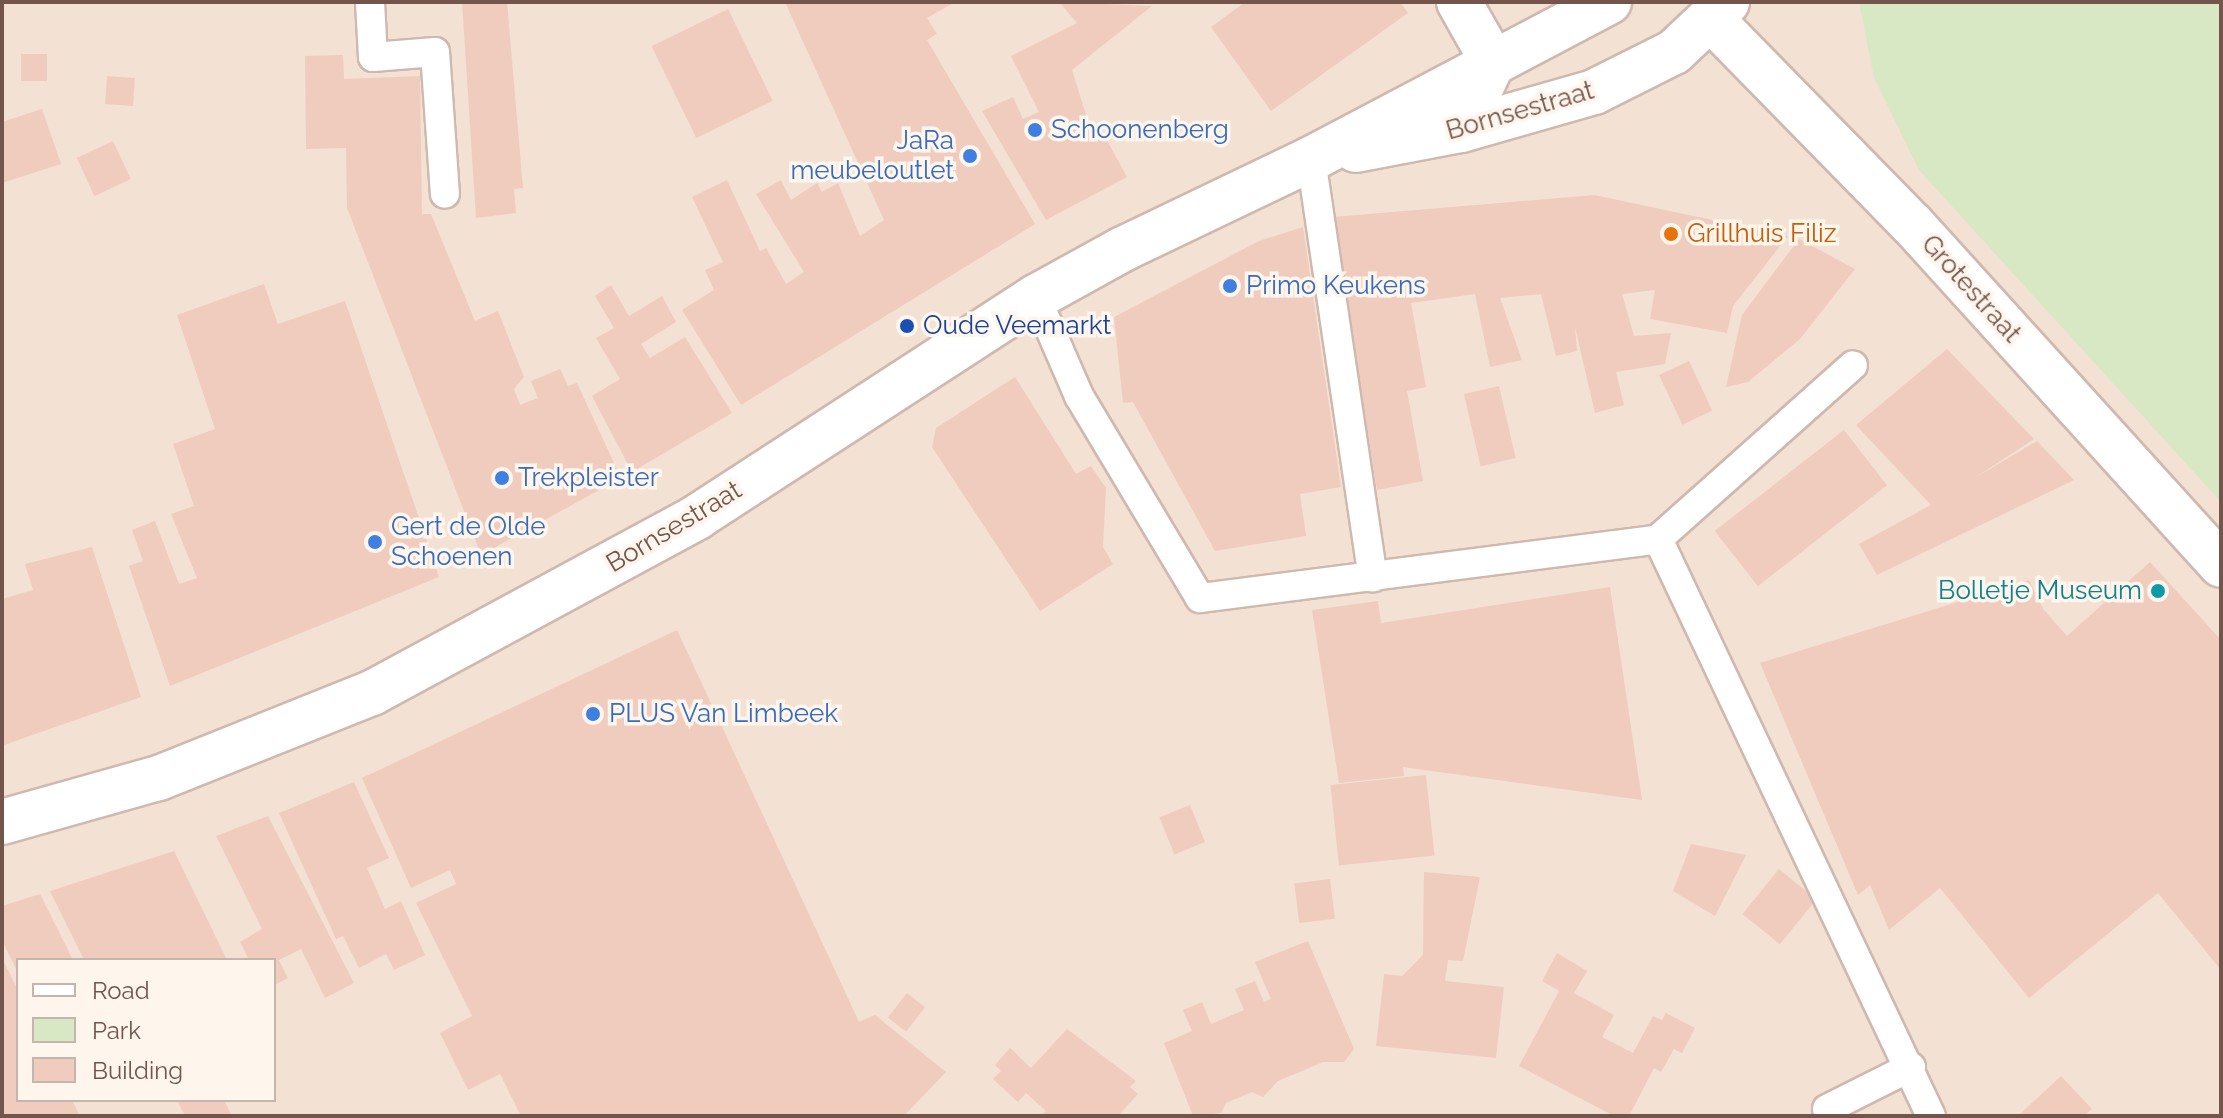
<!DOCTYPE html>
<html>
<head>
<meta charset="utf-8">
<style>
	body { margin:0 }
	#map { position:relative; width:2223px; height:1118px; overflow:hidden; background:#fbf0e6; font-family:Raleway,sans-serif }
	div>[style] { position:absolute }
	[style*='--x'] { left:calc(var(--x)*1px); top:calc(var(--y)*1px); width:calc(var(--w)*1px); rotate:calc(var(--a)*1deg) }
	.residential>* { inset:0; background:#f3e1d4 }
	.green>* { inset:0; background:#d8e8c5 }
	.building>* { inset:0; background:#f0ccbe; transform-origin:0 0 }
	.roads { filter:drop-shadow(2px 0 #cfb9af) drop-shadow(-2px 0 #cfb9af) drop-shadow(0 2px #cfb9af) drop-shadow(0 -2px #cfb9af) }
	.lane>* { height:28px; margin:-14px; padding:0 14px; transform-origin:14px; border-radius:14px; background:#fff }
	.street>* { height:44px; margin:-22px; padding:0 22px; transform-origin:22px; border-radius:22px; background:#fff }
	.secondary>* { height:44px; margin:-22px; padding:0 22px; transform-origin:22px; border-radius:22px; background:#fff }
	.dots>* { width:22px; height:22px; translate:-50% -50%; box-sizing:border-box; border:4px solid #fef5ec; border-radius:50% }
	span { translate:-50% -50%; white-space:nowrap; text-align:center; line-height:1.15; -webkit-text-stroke:7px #fef5ec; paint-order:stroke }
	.street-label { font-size:26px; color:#73554c }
	.shop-label { font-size:26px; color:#366cbe }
	.left { translate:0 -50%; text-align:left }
	.right { translate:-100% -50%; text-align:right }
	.food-label { font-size:26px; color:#c56008 }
	.transit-label { font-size:26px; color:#164399 }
	.culture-label { font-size:26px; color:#0d838f }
	.frame { position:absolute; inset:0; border:4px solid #73554c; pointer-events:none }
	.legend { position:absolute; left:16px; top:958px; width:260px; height:144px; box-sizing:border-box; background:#fef5ec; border:2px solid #c6b5ac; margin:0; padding:10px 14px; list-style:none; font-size:24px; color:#73554c }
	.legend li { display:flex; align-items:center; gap:16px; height:40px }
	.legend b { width:40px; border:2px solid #c6b5ac }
</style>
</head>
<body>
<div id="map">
	<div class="residential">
		<div style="clip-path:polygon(evenodd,2px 2px,2221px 2px,2221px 1116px,2px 1116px,2px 2px,18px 960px,274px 960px,274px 1100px,18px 1100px,18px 960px)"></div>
	</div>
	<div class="green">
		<div style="clip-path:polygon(1859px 2px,2221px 2px,2221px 502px,1919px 170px,1874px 78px)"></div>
	</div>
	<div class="building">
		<div style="clip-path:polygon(462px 2px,507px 2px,523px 188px,514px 189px,516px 213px,476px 218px)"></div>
		<div style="clip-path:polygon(785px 2px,955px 2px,927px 18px,937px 34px,927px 40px,1035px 224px,741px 405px,682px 310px,714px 290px,705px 270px,723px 262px,692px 197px,727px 180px,760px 251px,766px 248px,786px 284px,804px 272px,756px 194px,781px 180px,791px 200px,817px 183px,822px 192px,838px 183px,860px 236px,884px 220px)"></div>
		<div style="clip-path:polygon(1059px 2px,1152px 6px,1072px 70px,1090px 128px,1098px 124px,1127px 177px,1046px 220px,982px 111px,1013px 97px,1023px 119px,1039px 112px,1011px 56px,1077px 23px)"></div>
		<div style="clip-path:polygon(1245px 2px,1400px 2px,1408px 13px,1271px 111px,1211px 27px)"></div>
		<div style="left:728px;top:9px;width:102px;height:85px;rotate:64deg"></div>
		<div style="left:21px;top:54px;width:26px;height:27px"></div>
		<div style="clip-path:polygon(343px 55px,344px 79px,420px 76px,422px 214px,431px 214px,475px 321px,498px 311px,524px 377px,514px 389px,520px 405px,538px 398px,531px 381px,560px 369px,568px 386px,577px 383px,621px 478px,481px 555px,347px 208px,346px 148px,306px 149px,305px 56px)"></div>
		<div style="left:107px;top:76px;width:28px;height:28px;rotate:4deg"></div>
		<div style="clip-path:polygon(42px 109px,61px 164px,2px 183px,2px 122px)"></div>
		<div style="left:113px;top:141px;width:42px;height:40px;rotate:65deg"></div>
		<div style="clip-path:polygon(1594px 195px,1788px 236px,1733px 306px,1727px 333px,1650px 319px,1655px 290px,1622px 294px,1634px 336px,1671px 333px,1665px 364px,1616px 372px,1624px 405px,1595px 413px,1575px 327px,1577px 351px,1556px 356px,1541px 294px,1500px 298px,1522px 360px,1490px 367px,1475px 294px,1411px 303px,1426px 387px,1407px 391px,1423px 481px,1377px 490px,1333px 217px)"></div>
		<div style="clip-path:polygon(1303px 227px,1341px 487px,1300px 494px,1306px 536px,1215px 551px,1133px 402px,1123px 403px,1114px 317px,1259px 241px)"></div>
		<div style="clip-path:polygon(1799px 239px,1855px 269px,1800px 339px,1748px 382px,1726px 387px,1742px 315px)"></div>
		<div style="clip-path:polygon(264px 284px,278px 324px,345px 301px,439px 577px,170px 686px,129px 566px,143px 561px,132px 530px,155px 521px,179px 584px,197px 578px,171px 514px,194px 506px,173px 444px,215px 429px,177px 315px)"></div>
		<div style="clip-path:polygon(611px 285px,629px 316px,662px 296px,676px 322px,641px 344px,650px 358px,685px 337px,732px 413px,632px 472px,592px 396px,620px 379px,596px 338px,614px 328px,595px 296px)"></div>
		<div style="clip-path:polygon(1947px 349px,2034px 439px,1973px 479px,2037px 441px,2074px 480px,1877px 575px,1859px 544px,1931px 505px,1856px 425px)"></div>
		<div style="left:1689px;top:361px;width:55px;height:33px;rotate:65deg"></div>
		<div style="clip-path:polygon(1015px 377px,1076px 474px,1091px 466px,1106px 488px,1103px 547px,1113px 564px,1040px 611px,932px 447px,936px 428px)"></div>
		<div style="left:1499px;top:386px;width:74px;height:36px;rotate:77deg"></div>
		<div style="left:1844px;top:430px;width:70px;height:164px;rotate:52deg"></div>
		<div style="clip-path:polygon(92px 547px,141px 697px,4px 745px,2px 599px,33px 590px,25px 564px)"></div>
		<div style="clip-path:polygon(2150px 562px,2221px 640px,2221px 970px,2158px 893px,2029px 998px,1940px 888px,1889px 930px,1870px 885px,1858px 895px,1760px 663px,2029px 580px,2043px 609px,2067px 636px)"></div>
		<div style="clip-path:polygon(1610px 587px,1642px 800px,1403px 767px,1404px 776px,1339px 783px,1312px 610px,1378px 601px,1381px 623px)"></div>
		<div style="clip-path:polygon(677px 630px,859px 1022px,875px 1015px,946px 1072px,904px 1116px,521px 1116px,500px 1074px,468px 1090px,440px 1033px,472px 1016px,416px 903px,456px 884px,450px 870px,411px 888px,362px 778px)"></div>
		<div style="left:1426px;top:775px;width:81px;height:96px;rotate:84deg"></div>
		<div style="clip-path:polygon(354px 782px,389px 858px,367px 868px,385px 909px,401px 901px,425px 955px,394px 970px,386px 954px,359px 968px,343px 936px,336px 939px,279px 813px)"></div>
		<div style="left:1190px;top:805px;width:40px;height:33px;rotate:68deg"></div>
		<div style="clip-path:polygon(268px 816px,354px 983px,325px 998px,301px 949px,279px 960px,288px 978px,274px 985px,274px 960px,249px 960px,240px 942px,262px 929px,216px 836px)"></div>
		<div style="clip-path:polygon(1691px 844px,1746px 855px,1715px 916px,1673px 891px)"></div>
		<div style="clip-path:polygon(174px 851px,227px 960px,84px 960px,50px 891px)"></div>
		<div style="left:1779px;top:869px;width:48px;height:58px;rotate:39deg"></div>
		<div style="clip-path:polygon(1424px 872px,1480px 877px,1463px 961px,1448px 960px,1445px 981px,1504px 987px,1496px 1058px,1376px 1046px,1384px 974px,1402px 976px,1423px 955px)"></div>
		<div style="left:1330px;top:879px;width:40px;height:36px;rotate:83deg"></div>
		<div style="clip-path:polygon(40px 894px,73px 960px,18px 960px,18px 973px,2px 940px,2px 906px)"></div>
		<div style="clip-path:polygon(1308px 941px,1354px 1049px,1344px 1062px,1323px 1062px,1278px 1081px,1263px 1097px,1252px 1092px,1226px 1103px,1221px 1113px,1193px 1116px,1164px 1043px,1192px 1031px,1183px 1010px,1202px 1002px,1211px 1024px,1244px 1010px,1235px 989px,1255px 981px,1264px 1002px,1271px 999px,1255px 962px)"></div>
		<div style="clip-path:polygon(1557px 953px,1587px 971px,1574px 993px,1614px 1015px,1602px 1037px,1633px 1053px,1653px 1016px,1662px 1020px,1666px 1013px,1695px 1028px,1682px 1053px,1674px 1049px,1661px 1072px,1654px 1068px,1629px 1116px,1614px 1116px,1519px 1066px,1559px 991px,1542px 981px)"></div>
		<div style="clip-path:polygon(2px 958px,18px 990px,18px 1100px,72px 1100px,80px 1116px,2px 1116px)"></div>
		<div style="left:907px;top:993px;width:23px;height:31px;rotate:38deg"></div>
		<div style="clip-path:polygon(1067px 1029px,1136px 1081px,1130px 1087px,1138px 1094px,1118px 1116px,1041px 1116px,1046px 1111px,1026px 1093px,1018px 1102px,993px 1079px,1001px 1071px,995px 1065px,1010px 1048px,1031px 1068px)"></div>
		<div style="clip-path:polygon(2061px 1076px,2092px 1109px,2084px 1116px,2018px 1116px)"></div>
		<div style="clip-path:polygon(177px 1100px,224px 1100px,232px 1116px,185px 1116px)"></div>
	</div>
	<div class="roads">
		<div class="lane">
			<div style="--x:370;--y:2;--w:55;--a:86.9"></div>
			<div style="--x:373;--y:57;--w:62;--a:-4.6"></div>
			<div style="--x:435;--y:52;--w:142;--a:86"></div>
			<div style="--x:1311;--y:159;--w:423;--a:81.6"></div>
			<div style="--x:1036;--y:297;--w:108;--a:66.5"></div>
			<div style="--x:1079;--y:396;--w:235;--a:59.1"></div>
			<div style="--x:1200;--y:598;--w:462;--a:-7.3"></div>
			<div style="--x:1658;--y:539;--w:638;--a:64.68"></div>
			<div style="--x:1658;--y:539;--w:261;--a:-41.7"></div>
			<div style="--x:1827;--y:1109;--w:94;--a:-26.6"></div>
		</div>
		<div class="street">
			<div style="--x:1459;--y:2;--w:69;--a:60.5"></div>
			<div style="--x:1493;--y:62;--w:75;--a:115.2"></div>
			<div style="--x:1712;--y:20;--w:286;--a:45.6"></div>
			<div style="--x:1912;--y:224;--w:460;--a:47.8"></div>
		</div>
		<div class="secondary">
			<div style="--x:1356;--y:150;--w:107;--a:-10.8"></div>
			<div style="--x:1461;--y:130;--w:138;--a:-15.9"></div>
			<div style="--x:1594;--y:92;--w:89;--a:-26.6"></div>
			<div style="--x:1674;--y:52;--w:73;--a:-43.3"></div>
			<div style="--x:2;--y:822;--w:163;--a:-15.7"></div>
			<div style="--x:159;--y:778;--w:229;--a:-21.8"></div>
			<div style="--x:372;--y:693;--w:370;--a:-28.4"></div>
			<div style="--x:697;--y:517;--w:404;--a:-33"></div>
			<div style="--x:1036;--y:297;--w:99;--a:-28.9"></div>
			<div style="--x:1123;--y:249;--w:208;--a:-25.6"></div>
			<div style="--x:1311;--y:159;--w:337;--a:-27.8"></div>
		</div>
	</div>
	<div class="dots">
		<div style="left:1035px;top:130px;background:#3f7fe0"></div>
		<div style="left:970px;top:156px;background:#3f7fe0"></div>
		<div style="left:1671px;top:234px;background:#e8710a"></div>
		<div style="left:1230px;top:286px;background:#3f7fe0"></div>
		<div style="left:907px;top:326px;background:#1a4fb4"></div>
		<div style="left:502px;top:478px;background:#3f7fe0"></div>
		<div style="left:375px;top:542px;background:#3f7fe0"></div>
		<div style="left:2158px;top:591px;background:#0f9aa8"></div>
		<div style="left:593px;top:714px;background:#3f7fe0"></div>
	</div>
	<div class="street-label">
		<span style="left:1520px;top:111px;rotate:-16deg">Bornsestraat</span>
		<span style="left:1971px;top:289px;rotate:48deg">Grotestraat</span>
		<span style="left:674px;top:527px;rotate:-31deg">Bornsestraat</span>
	</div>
	<div class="shop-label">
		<span class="left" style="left:1051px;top:130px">Schoonenberg</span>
		<span class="right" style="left:954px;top:156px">JaRa<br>meubeloutlet</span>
		<span class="left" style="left:1246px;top:286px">Primo Keukens</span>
		<span class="left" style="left:518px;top:478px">Trekpleister</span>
		<span class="left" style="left:391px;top:542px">Gert de Olde<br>Schoenen</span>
		<span class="left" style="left:609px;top:714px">PLUS Van Limbeek</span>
	</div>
	<div class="food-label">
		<span class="left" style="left:1687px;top:234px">Grillhuis Filiz</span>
	</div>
	<div class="transit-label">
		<span class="left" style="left:923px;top:326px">Oude Veemarkt</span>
	</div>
	<div class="culture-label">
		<span class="right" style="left:2142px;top:591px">Bolletje Museum</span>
	</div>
	<div class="frame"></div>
	<ul class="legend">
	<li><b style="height:10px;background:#fff"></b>Road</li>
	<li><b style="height:22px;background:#d8e8c5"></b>Park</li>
	<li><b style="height:22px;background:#f0ccbe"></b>Building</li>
	</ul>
</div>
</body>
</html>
